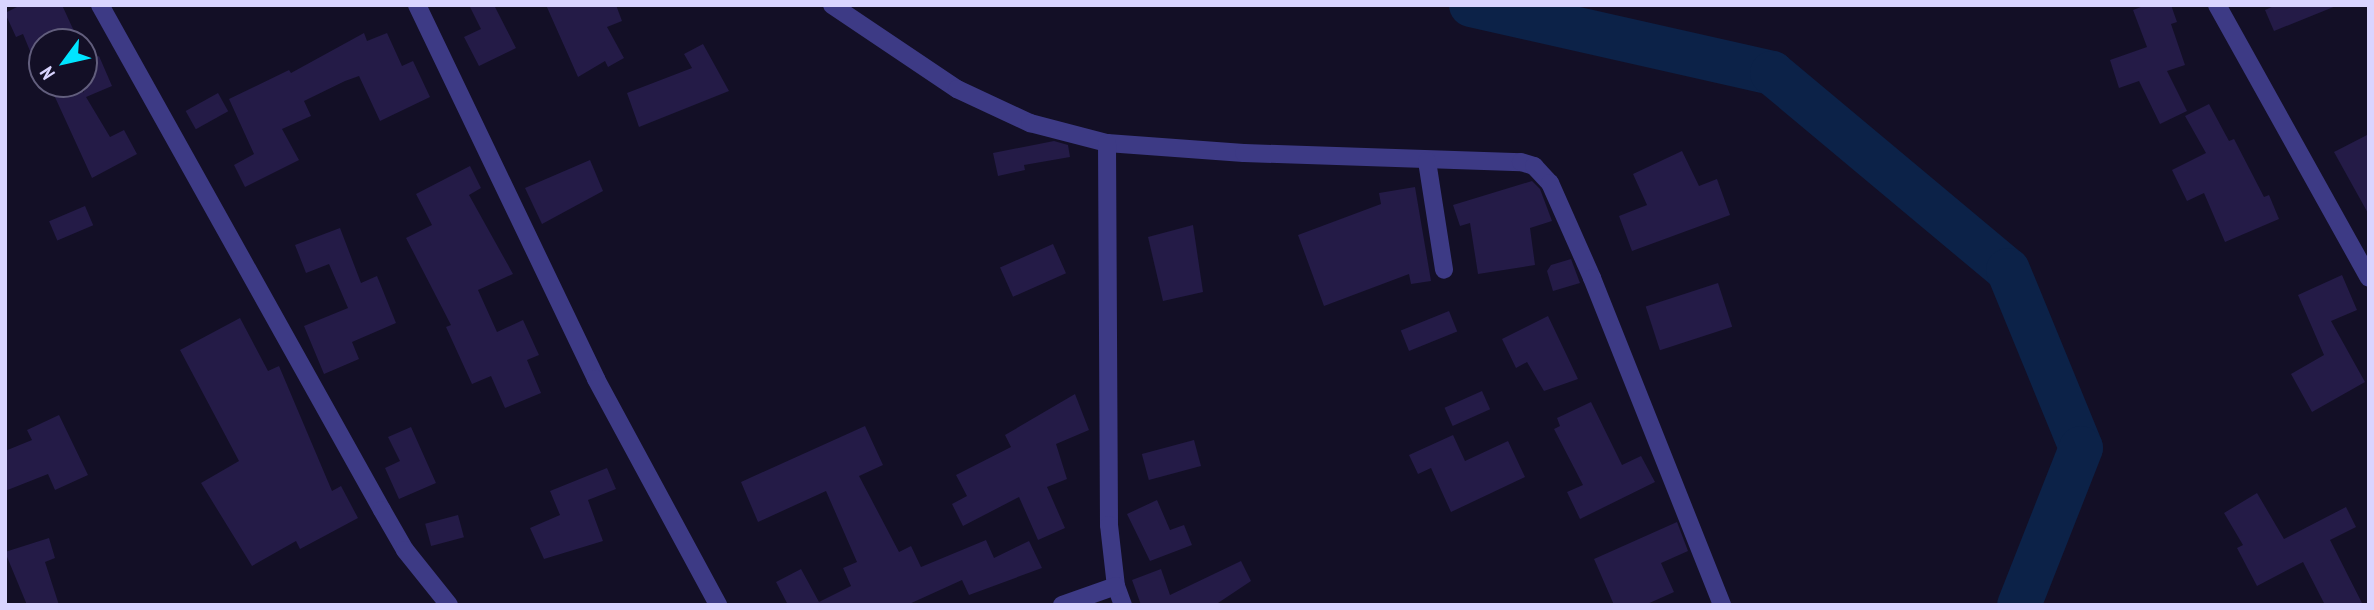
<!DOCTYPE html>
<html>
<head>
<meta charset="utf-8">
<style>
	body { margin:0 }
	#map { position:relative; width:2374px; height:610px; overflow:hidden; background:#130f26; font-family:"PT Sans Narrow",sans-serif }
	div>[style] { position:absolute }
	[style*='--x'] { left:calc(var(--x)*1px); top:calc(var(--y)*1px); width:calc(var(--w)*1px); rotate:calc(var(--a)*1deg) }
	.river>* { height:44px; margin:-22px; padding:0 22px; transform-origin:22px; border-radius:22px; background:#0c2248 }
	.building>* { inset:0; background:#241b47; transform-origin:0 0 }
	.minor>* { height:18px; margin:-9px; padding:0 9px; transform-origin:9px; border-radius:9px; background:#3d3a85 }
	span { translate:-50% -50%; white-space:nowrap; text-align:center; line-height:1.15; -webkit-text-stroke:6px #130f26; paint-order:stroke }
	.frame { position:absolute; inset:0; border:7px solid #d9d4ff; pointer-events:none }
	.north { position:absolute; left:28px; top:28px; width:70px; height:70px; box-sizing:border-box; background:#130f26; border:2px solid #625e7d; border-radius:50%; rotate:237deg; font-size:19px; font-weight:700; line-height:28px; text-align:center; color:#d9d4ff }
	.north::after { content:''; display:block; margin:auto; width:24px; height:32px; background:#00e5ff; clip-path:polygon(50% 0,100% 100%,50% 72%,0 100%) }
</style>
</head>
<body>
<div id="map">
	<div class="river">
		<div style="--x:1471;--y:5;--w:309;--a:12.7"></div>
		<div style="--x:1772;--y:73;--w:307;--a:39.9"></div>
		<div style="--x:2008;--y:270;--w:192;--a:67.7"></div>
		<div style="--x:2081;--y:448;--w:169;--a:111.5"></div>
	</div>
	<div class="building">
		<div style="clip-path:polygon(21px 5px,62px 5px,79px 42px,42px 42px,42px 80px,23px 34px,16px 37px,5px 13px)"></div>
		<div style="clip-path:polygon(469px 5px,494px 5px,516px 48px,479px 66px,464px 37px,481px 29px)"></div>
		<div style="clip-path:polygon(546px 5px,616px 5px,622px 21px,607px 27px,624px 58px,608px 67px,605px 61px,578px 77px)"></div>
		<div style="clip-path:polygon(2146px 5px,2171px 5px,2177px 22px,2171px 24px,2185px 65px,2167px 71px,2187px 111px,2160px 124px,2139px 81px,2119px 88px,2110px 60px,2147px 47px,2133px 10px)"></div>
		<div style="clip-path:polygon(2276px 5px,2336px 5px,2336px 6px,2274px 31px,2265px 10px)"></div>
		<div style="clip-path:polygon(364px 33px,367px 41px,387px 33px,402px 66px,413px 61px,430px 97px,380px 121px,359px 76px,345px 81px,304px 101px,311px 116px,282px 129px,299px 160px,245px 187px,234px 165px,254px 154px,229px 99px,289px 70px,291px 73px)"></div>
		<div style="clip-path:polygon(703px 44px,729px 91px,639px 127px,627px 93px,692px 68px,684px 54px)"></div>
		<div style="clip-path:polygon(99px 56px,112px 86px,86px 97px,110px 137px,124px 130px,137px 154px,92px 178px,49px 84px,79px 84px,84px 93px,84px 62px)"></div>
		<div style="left:218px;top:93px;width:21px;height:37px;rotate:61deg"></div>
		<div style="clip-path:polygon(2209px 104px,2229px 141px,2234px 139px,2264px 197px,2269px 195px,2279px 219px,2225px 242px,2204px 193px,2187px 201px,2172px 170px,2206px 153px,2185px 116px)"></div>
		<div style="clip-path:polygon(2369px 134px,2369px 215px,2334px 152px)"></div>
		<div style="clip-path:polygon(1054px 141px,1068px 145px,1070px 157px,1024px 165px,1025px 170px,998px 176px,993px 153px)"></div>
		<div style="clip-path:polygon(1682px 151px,1699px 186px,1717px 179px,1730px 215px,1632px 251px,1619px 216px,1647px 205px,1633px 174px)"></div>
		<div style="clip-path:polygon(590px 160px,603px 191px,542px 224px,525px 188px)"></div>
		<div style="clip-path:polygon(470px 166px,481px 188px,469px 195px,513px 274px,478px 290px,497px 332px,523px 320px,539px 355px,527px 360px,541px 393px,505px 408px,491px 376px,472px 384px,446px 327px,451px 325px,406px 238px,432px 225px,416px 194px)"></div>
		<div style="clip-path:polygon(1532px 181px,1540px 189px,1552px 221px,1530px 228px,1535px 265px,1478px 274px,1470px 223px,1460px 226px,1453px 205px)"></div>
		<div style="clip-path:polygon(1415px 187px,1431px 281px,1411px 284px,1409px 274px,1324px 306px,1298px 235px,1381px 204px,1379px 193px)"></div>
		<div style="left:85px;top:206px;width:21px;height:39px;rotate:67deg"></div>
		<div style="clip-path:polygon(1193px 225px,1203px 292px,1163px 301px,1148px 237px)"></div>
		<div style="clip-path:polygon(340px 228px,361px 283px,377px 276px,396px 323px,352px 342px,359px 359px,324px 374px,304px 326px,348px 308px,329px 264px,306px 273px,295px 245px)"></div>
		<div style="left:1053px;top:244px;width:32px;height:58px;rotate:66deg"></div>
		<div style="clip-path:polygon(1571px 259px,1580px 283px,1553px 291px,1547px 271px,1551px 265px)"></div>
		<div style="clip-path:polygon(2342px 275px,2357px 310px,2331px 321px,2365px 382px,2312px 412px,2291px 374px,2324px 355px,2298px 295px)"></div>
		<div style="left:1718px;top:283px;width:46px;height:76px;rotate:72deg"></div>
		<div style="left:1449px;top:311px;width:22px;height:52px;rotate:68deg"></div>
		<div style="clip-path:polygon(1548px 316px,1578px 379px,1544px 391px,1527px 362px,1516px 368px,1502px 339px)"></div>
		<div style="clip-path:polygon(240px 318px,268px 371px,279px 366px,332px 491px,341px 486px,358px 518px,300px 549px,296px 541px,252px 566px,201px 483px,239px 461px,180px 350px)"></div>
		<div style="left:1482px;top:391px;width:20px;height:41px;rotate:66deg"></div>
		<div style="clip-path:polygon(1075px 394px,1089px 430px,1056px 444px,1067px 479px,1047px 487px,1065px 528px,1038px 540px,1019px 497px,963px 526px,952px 504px,967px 496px,956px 475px,1011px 447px,1005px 435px)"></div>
		<div style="clip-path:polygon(1591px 402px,1622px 465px,1641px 456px,1655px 482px,1580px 519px,1567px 492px,1583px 485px,1554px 429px,1560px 426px,1557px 418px)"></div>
		<div style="clip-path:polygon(59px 415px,88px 475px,55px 490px,48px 474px,5px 491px,5px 451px,32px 440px,27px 430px)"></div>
		<div style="clip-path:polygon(865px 426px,883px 465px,859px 476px,899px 552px,911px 546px,921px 567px,986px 540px,994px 558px,1029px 541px,1042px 568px,969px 595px,962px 580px,907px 605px,788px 605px,776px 582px,801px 569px,819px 602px,851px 586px,843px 568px,857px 562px,826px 491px,758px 522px,741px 482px)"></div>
		<div style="clip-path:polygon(411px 427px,436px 483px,399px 499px,385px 468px,400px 461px,388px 437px)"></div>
		<div style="clip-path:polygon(1453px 435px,1465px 461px,1508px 441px,1525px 477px,1451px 512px,1431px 468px,1418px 474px,1409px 455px)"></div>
		<div style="left:1194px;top:440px;width:27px;height:54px;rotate:75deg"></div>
		<div style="clip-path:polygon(607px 468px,616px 489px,588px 500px,603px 541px,544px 559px,530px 528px,560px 515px,550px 491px)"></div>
		<div style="clip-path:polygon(2257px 493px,2284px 539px,2346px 507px,2356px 527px,2330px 540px,2363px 605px,2325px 605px,2303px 562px,2257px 586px,2237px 548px,2243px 545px,2224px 513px)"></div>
		<div style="clip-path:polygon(1157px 500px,1170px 530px,1184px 525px,1192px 545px,1150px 561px,1127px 514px)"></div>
		<div style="left:458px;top:515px;width:23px;height:34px;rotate:75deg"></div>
		<div style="clip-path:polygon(1677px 522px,1688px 551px,1661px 563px,1674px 592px,1645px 605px,1614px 605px,1594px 559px)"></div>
		<div style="clip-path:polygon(49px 538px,55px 558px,45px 562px,59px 605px,27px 605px,5px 552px)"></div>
		<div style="clip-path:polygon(1241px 561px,1251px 581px,1215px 605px,1141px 605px,1132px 580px,1161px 569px,1170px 595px)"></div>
	</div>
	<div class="minor">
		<div style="--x:100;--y:5;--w:578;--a:60.82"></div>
		<div style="--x:382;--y:510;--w:46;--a:60.1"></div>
		<div style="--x:405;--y:550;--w:70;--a:51.3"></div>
		<div style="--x:417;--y:5;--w:415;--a:64.4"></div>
		<div style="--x:596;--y:379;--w:257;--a:61.6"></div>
		<div style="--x:832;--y:5;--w:151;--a:33.9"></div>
		<div style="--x:957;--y:89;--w:81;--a:25"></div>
		<div style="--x:1030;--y:123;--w:80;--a:14.6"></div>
		<div style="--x:1107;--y:143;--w:137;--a:4.2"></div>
		<div style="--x:1244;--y:153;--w:277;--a:1.9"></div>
		<div style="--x:1521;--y:162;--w:14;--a:17"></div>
		<div style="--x:1534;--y:166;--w:23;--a:47"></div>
		<div style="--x:1550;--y:183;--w:104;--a:66.1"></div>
		<div style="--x:1592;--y:278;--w:352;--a:68.3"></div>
		<div style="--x:2217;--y:5;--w:312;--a:60.9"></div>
		<div style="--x:1107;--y:143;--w:382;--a:89.7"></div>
		<div style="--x:1109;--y:525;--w:61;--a:83.5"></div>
		<div style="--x:1116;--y:586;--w:20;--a:70"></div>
		<div style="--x:1427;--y:161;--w:110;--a:81.1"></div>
		<div style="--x:1062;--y:605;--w:57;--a:-19.4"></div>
	</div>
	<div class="frame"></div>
	<div class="north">N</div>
</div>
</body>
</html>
